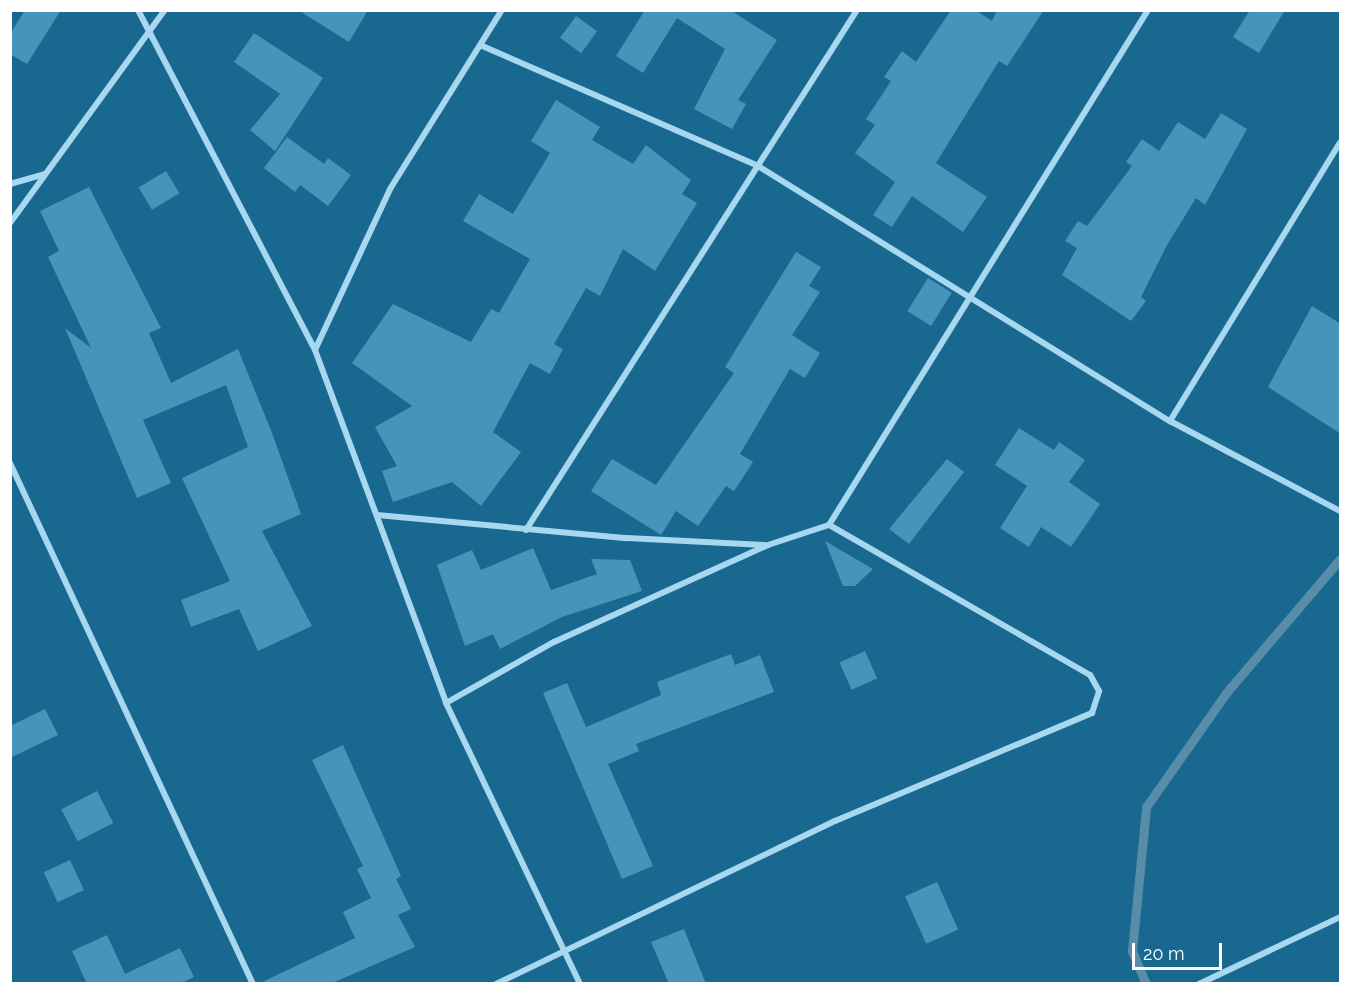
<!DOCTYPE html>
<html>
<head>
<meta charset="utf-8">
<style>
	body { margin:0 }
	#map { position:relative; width:1351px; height:994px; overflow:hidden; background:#196890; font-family:Raleway,sans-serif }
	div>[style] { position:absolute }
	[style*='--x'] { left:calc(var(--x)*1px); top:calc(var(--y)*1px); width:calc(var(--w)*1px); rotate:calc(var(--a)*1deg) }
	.stream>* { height:9px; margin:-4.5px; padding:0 4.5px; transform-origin:4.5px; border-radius:4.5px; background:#578da9 }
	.building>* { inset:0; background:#4694ba; transform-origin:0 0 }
	.street>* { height:6px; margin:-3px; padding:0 3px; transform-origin:3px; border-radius:3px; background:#a8d8ef }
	span { translate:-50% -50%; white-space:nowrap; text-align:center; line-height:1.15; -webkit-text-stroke:5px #196890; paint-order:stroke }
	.frame { position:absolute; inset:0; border:12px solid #fff; pointer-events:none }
	.scale { position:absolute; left:1132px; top:943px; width:90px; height:27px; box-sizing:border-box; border:3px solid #fff; border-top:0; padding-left:8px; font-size:18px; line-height:21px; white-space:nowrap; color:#fff; -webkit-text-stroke:4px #196890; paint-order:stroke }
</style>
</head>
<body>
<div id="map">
	<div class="stream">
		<div style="--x:1146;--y:984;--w:36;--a:-113"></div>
		<div style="--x:1132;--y:951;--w:145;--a:-84.4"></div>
		<div style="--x:1146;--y:807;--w:139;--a:-54.9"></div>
		<div style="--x:1226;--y:693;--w:176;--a:-49.6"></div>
	</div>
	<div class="building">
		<div style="clip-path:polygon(25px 10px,61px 10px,27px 64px,10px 54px,10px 34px)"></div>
		<div style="clip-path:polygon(298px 10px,368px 10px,349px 42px)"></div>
		<div style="clip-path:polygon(645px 10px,730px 10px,777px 40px,738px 100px,746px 104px,732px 129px,694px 109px,725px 49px,677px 18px,643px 73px,616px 56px)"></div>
		<div style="clip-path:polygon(951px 10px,975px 10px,992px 21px,997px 10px,1044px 10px,1007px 66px,999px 61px,936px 163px,987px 197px,963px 232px,912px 196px,892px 227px,873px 215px,895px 182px,855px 153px,875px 125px,866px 119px,891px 81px,884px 77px,902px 51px,916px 62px)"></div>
		<div style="clip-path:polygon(1250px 10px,1285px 10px,1259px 53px,1233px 37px)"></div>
		<div style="left:576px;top:16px;width:26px;height:27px;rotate:36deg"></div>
		<div style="clip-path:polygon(254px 33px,323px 78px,275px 151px,250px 130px,280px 94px,234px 62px)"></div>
		<div style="clip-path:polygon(556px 100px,600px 127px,592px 140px,633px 164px,646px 145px,691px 180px,682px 194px,697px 203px,655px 271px,623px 249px,600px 296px,586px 288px,554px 344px,563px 349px,550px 374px,530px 363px,493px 432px,521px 452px,481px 506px,452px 482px,393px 502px,382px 471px,397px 466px,375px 427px,412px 406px,352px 363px,393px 304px,471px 342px,491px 309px,499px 313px,530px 259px,463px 221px,479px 194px,513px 214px,550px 153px,531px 141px)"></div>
		<div style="clip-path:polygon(1221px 113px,1247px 129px,1205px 205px,1196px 198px,1167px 245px,1141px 297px,1146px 301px,1131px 321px,1062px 275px,1077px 248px,1065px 241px,1078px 221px,1087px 226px,1132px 166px,1126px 162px,1142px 139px,1159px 151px,1178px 122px,1205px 139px)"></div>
		<div style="clip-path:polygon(287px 137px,324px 164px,328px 158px,351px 175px,328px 206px,300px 185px,295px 192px,264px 168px)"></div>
		<div style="left:166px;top:171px;width:26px;height:32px;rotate:59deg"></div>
		<div style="clip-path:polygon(89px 187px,161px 328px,149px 333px,171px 383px,238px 349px,272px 433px,301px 514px,262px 531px,312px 626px,258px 651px,239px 609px,191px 627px,181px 600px,230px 581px,182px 478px,248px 447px,226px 385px,143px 420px,171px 483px,137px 498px,65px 328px,91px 348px,48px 257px,59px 251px,40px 211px)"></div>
		<div style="clip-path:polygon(796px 252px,821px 267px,809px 286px,820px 292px,792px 335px,820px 353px,805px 378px,790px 369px,740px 454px,753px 462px,734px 491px,726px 486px,698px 526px,676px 511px,661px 535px,591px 491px,612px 459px,656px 485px,734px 373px,725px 367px)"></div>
		<div style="left:928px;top:278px;width:28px;height:39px;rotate:32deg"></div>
		<div style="clip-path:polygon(1312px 306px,1341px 324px,1341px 434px,1268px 387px)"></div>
		<div style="clip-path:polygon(1019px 428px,1054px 450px,1059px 442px,1085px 460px,1069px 482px,1100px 504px,1071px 547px,1041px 527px,1029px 547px,1000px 528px,1027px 486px,995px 465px)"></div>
		<div style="clip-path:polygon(947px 459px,964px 472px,909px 544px,889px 529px)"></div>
		<div style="clip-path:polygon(825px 541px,873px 569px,855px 586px,843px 586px)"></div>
		<div style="clip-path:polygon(533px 548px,551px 590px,597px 574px,591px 559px,630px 560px,642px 591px,562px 617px,500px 649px,493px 634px,465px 646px,437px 565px,472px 550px,481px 570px)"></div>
		<div style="left:865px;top:651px;width:30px;height:28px;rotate:66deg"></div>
		<div style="clip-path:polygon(731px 654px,735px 665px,760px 655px,774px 692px,636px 744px,639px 751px,608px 764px,653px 866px,622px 879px,543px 693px,567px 683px,586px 727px,661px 695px,657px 682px)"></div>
		<div style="clip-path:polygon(45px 709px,58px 735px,10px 758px,10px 726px)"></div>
		<div style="clip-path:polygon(343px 745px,401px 876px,396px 879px,411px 909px,398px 915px,415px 947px,330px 984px,258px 984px,355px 938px,343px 912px,371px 898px,357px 869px,363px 866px,312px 760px)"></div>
		<div style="left:97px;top:791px;width:36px;height:40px;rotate:63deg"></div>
		<div style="left:70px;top:860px;width:33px;height:29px;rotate:65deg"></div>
		<div style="left:937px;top:882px;width:52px;height:35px;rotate:66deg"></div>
		<div style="clip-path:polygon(684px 929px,706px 984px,669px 984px,651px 942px)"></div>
		<div style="clip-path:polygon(107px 935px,125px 974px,180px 948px,194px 977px,179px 984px,87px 984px,72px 951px)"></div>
	</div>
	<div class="street">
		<div style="--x:138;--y:10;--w:383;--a:62.5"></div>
		<div style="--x:315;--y:350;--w:377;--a:69.6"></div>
		<div style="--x:446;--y:703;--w:311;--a:64.5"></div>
		<div style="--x:480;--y:45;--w:303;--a:23.5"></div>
		<div style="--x:758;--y:166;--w:485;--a:31.8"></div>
		<div style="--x:1170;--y:421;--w:192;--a:27.9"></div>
		<div style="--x:10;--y:184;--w:36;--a:-16"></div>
		<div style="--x:10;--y:223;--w:263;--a:-54"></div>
		<div style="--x:315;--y:350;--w:178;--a:-65"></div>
		<div style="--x:390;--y:189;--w:211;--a:-58"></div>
		<div style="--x:1170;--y:421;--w:326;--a:-58.6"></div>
		<div style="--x:10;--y:463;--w:575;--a:65"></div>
		<div style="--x:377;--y:515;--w:251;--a:5.3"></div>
		<div style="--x:627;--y:538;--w:137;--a:2.9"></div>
		<div style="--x:526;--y:530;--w:616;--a:-57.52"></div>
		<div style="--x:446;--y:703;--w:124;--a:-29.5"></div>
		<div style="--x:554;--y:642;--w:235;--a:-24.4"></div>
		<div style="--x:768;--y:545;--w:64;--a:-18.2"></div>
		<div style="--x:829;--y:525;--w:606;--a:-58.23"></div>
		<div style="--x:496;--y:984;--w:376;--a:-25.7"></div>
		<div style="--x:835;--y:821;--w:279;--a:-22.8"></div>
		<div style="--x:1092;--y:713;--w:23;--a:-72"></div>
		<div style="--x:1099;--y:691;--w:18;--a:-119"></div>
		<div style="--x:1090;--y:675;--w:301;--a:-150.1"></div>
		<div style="--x:1199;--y:984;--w:156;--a:-25.4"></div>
	</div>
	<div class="frame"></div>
	<div class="scale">20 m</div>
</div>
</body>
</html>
